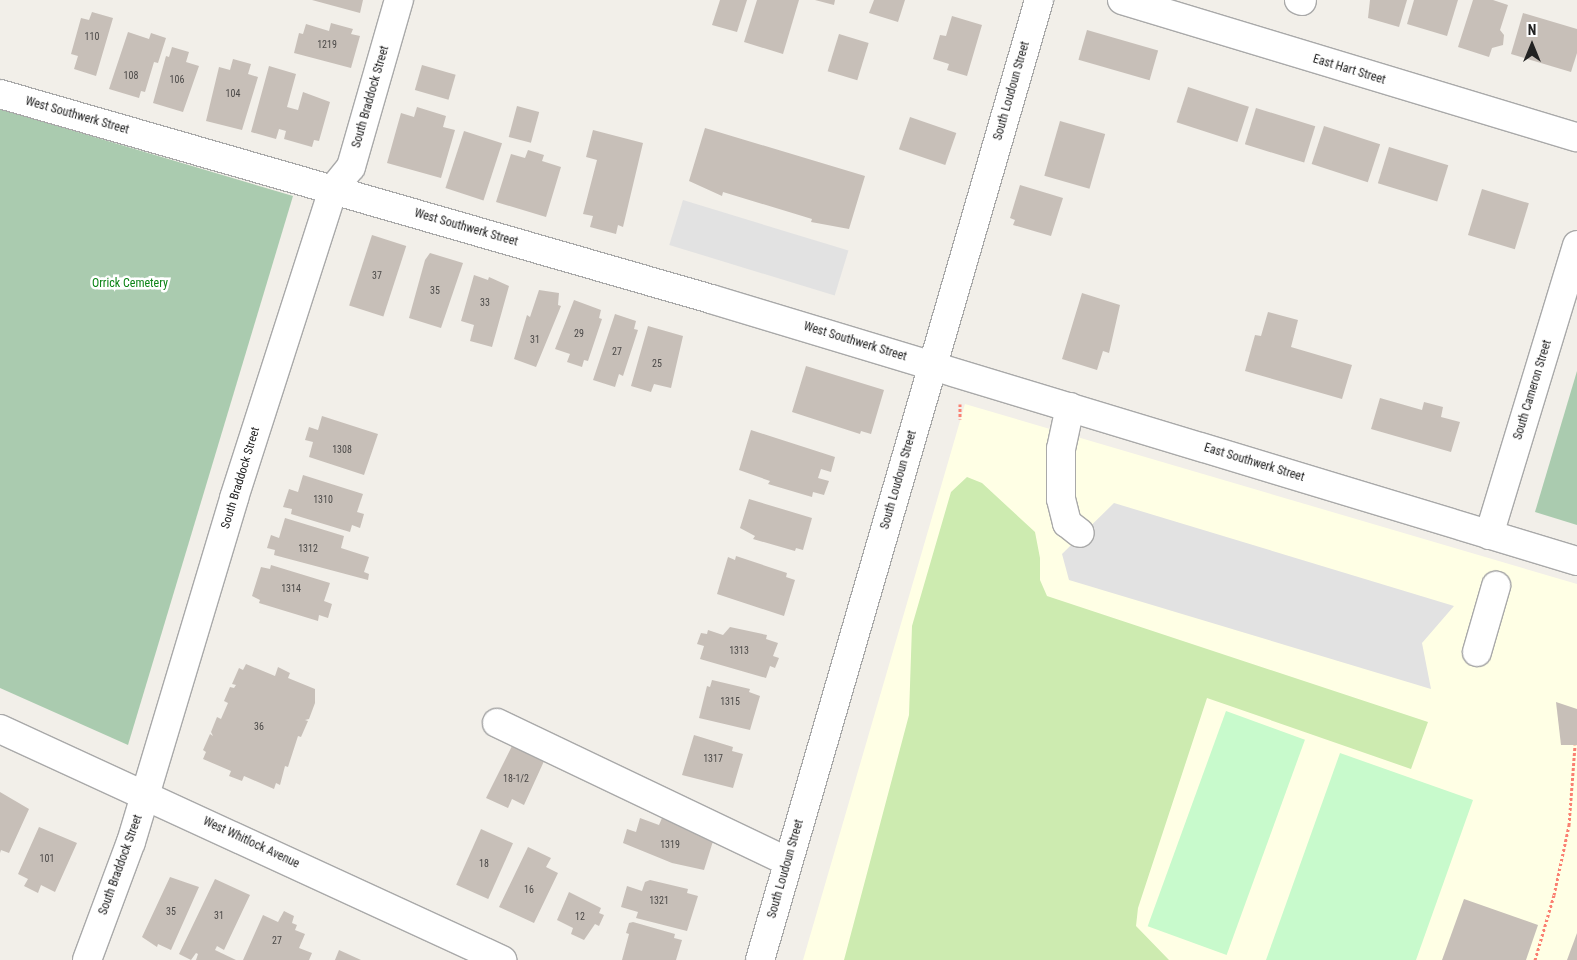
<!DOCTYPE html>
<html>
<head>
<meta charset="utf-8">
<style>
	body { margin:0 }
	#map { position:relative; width:1577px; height:960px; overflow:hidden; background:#f2efe9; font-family:"Roboto Condensed",sans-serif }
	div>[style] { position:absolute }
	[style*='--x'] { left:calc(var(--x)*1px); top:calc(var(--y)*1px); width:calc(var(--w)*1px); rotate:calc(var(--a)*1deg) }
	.education>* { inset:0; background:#ffffe5 }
	.grass>* { inset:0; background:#cdebb0 }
	.cemetery>* { inset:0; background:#aacbaf }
	.park>* { inset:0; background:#c8facc; transform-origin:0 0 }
	.parking>* { inset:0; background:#e2e2e2; transform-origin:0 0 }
	.building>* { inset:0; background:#c7bfb8; transform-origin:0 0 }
	.path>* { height:3px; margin-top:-1.5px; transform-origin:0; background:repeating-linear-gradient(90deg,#fa8072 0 2.5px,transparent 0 5px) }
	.roads { filter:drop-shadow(1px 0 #a9a9a9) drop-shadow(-1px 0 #a9a9a9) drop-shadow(0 1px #a9a9a9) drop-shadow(0 -1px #a9a9a9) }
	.minor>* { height:28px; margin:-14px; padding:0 14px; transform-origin:14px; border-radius:14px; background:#fff }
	span { translate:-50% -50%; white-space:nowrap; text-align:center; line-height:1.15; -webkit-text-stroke:5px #fff; paint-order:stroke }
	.number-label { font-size:10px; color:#4b4948 }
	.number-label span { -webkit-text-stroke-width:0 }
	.street-label { font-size:12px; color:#222 }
	.park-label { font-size:12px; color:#0c8416 }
	.north { position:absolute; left:1507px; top:20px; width:50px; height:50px; -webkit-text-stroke:4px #fff; paint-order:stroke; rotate:0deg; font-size:14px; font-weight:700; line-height:20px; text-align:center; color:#222 }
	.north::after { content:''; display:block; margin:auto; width:18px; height:22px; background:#222; clip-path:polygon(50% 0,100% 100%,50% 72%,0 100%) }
</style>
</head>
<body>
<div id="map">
	<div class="education">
		<div style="clip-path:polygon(965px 404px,1577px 584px,1577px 960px,803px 960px)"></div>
	</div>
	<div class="grass">
		<div style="clip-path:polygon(967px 477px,982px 483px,1035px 532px,1040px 558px,1040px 580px,1047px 596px,1428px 722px,1411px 769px,1207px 698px,1138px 908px,1136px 926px,1169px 960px,844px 960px,909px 715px,912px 626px,951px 492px)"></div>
	</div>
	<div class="cemetery">
		<div style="clip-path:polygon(0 109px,293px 196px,128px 745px,0 688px)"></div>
		<div style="clip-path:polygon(1577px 371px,1577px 525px,1535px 512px)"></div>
	</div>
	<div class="park">
		<div style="left:1226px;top:711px;width:84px;height:229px;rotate:20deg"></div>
		<div style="clip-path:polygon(1340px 753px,1473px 800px,1416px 960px,1266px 960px)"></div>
	</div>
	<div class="parking">
		<div style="left:683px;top:200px;width:173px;height:47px;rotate:17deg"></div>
		<div style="clip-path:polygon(1114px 503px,1454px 606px,1422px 643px,1431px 689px,1069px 580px,1062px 554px)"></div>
	</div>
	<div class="building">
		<div style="clip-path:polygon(312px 0,363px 0,360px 13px)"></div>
		<div style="clip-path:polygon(720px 0,747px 0,737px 32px,712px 25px)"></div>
		<div style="clip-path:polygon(757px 0,799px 0,783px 54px,744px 42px)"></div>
		<div style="clip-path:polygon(815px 0,835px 0,834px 5px)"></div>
		<div style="clip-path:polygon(874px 0,905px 0,898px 22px,869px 13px)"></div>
		<div style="clip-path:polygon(1370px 0,1407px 0,1399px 27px,1368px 18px)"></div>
		<div style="clip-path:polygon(1414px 0,1458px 0,1447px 36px,1407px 24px)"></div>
		<div style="clip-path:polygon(1473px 0,1493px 0,1508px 5px,1500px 30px,1504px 35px,1503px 45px,1492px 48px,1489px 57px,1458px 47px)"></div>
		<div style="clip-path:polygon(92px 12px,113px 18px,96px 76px,74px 69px,78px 56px,71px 54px,81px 18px,89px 20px)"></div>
		<div style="clip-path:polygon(1523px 13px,1577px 29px,1577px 53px,1571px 72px,1511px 54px)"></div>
		<div style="clip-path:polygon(952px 16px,982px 25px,967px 76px,947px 70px,949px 64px,933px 59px,940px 35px,946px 36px)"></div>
		<div style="clip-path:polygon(331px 23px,353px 29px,351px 34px,360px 36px,351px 68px,294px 53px,299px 33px,303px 34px,306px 24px,329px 31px)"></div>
		<div style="left:1087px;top:30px;width:74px;height:31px;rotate:16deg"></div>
		<div style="clip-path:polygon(128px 32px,149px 39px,151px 33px,166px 38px,158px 63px,154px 62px,145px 92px,141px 91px,139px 98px,109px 89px)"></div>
		<div style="left:839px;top:34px;width:31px;height:39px;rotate:17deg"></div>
		<div style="clip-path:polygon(172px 47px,189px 52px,186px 62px,199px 66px,183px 112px,153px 103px,166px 56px,169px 57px)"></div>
		<div style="clip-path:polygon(233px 59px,251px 64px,248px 74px,258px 77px,242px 130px,206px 121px,219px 67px,230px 70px)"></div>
		<div style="left:422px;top:65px;width:35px;height:26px;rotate:16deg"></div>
		<div style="clip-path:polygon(269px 66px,296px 74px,287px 107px,298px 110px,303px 92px,330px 102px,319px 141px,314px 140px,312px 147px,284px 139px,286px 131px,279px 129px,276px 139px,251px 132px)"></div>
		<div style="left:1188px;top:87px;width:64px;height:37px;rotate:18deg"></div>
		<div style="left:517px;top:106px;width:23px;height:32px;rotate:15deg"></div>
		<div style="clip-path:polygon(417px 107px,446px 116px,443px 127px,455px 130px,441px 178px,387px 163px,401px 113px,414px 117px)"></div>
		<div style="left:1256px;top:108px;width:62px;height:38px;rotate:17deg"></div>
		<div style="left:910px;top:117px;width:49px;height:34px;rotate:19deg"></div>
		<div style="left:1060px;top:121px;width:47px;height:57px;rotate:16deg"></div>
		<div style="left:1324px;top:126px;width:59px;height:40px;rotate:18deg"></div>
		<div style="clip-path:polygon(705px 128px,865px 176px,849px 229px,811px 222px,812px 219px,723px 192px,722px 196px,689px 181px)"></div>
		<div style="clip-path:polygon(593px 130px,643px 143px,623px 227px,618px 225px,616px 234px,590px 227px,593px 216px,583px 214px,597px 160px,586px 157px)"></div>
		<div style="left:464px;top:131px;width:40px;height:60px;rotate:18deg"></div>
		<div style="left:1389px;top:147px;width:62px;height:38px;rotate:17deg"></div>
		<div style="clip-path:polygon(528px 150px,544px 155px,542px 161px,561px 167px,546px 217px,496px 202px,511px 154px,525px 158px)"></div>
		<div style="clip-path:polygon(1020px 185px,1063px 198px,1051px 236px,1013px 225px,1015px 220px,1010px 218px)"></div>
		<div style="left:1482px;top:189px;width:49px;height:48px;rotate:17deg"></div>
		<div style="left:372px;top:235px;width:36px;height:74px;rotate:18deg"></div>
		<div style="clip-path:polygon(430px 253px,463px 263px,441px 328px,409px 318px,425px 260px)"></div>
		<div style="clip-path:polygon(474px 275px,488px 280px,489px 277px,509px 286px,492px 347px,470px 341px,474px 325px,461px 321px)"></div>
		<div style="clip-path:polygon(539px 290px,559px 293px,558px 305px,561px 306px,536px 367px,514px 359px,527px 315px,530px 317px)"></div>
		<div style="clip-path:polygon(1082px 293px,1120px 305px,1109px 353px,1103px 351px,1097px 370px,1062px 359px)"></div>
		<div style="clip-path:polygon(574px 300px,601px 310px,599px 318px,602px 319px,588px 361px,584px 360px,582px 367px,567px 362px,570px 354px,555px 349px)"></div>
		<div style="clip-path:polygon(1268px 312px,1298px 320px,1291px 347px,1352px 365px,1342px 399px,1245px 371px,1255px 335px,1261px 336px)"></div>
		<div style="clip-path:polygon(615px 314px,636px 321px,634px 329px,638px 330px,623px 376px,619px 374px,615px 387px,593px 380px)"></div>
		<div style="clip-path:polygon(648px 326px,683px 336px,671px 388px,654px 384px,651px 392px,631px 386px)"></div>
		<div style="clip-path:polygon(806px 366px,884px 390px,871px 434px,861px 431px,860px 434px,792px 412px)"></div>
		<div style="clip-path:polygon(1380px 398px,1422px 410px,1424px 402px,1443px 407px,1441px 417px,1460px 422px,1451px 452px,1371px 429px)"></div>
		<div style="clip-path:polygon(322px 416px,378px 434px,364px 475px,309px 457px,313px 442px,305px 440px,309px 427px,318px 430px)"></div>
		<div style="clip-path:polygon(751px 430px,835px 457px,831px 472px,821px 469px,818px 478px,829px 481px,824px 495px,813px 492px,812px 497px,768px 484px,770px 481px,739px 470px)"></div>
		<div style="clip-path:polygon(303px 475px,363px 494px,357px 512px,364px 514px,360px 528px,352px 525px,350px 532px,291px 514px,292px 509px,283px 507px,289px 489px,298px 492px)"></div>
		<div style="clip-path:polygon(749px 499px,812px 518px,803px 550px,796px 548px,795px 551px,753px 539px,755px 536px,740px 528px)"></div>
		<div style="clip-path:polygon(285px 518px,344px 536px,341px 548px,369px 557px,364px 572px,369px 574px,368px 580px,274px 555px,275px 550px,267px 548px,271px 535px,279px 538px)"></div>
		<div style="clip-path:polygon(736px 556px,787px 573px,786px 577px,795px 580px,784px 616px,717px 594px,728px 557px,735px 560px)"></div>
		<div style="clip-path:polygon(271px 565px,330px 583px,324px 601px,332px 604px,328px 618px,319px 615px,318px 621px,259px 603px,260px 600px,252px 596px,261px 567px,270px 569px)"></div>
		<div style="clip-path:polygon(730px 627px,767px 635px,766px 639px,778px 643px,773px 656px,779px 658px,775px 668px,770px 666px,766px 678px,700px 659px,704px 646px,697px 644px,701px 633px,707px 634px,708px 630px,723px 635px)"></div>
		<div style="clip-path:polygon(246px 664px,275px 676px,278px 667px,290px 673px,288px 678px,315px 689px,315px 703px,309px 719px,305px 720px,308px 721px,301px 737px,298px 736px,288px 767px,285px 766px,280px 785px,276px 783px,274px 789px,244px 776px,242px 781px,229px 776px,231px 771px,203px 759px,206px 752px,203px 750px,210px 734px,213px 736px,211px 732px,217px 717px,221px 719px,228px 703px,224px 701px,230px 687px,234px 688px,236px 685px,232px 684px,239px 668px,243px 670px)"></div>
		<div style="clip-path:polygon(712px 680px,750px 689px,749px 692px,760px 696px,750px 730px,699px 718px,707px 686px,710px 687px)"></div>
		<div style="clip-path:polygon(1556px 702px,1577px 709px,1577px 745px,1561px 745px)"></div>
		<div style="clip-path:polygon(694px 735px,733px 747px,732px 751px,743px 754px,733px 788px,682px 775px)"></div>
		<div style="clip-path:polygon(513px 744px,545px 759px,524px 805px,512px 799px,508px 808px,486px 798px)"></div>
		<div style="clip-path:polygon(0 792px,29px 809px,9px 853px,1px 850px,0 853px)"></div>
		<div style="clip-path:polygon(640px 818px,659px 825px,662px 818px,714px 838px,704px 870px,672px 863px,623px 843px,627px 829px,636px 832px)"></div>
		<div style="clip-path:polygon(39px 827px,77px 843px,55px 892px,41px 885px,38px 893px,24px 886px,28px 879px,18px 874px)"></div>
		<div style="left:481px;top:829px;width:35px;height:61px;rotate:24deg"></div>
		<div style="clip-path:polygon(528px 847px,551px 858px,546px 867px,558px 873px,534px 923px,499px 907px)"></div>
		<div style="clip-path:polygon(170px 877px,199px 887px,171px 950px,158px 944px,157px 947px,142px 937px)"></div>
		<div style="clip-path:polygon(215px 879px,250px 895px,224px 950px,217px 946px,215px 950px,236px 960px,196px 960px,198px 954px,196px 953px,191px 960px,179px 954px)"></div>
		<div style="clip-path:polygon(650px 880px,688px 889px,687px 893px,698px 896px,687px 931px,636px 918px,638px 912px,621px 907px,627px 886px,642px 891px,645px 882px)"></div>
		<div style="clip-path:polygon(569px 892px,601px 908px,599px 913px,604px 915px,599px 926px,595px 924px,584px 940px,571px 934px,573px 928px,557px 920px)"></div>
		<div style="clip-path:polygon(1464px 899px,1538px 925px,1526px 960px,1442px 960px)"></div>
		<div style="clip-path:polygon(284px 911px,294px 916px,292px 923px,297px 925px,295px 930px,305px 934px,299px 948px,312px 953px,309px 960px,243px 960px,263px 915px,278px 922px)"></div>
		<div style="clip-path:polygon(633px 922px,675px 934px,674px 938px,682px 940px,676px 960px,622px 960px,629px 934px,626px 933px,629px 923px)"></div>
		<div style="clip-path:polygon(1577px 933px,1577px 960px,1567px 960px)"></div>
		<div style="clip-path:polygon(339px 950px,361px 960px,335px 960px)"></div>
	</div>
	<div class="path">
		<div style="--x:960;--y:404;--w:15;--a:90"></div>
		<div style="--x:1535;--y:960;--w:68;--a:-73.7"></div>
		<div style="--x:1554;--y:895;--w:72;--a:-77.9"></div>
		<div style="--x:1569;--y:825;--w:80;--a:-85.7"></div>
	</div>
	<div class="roads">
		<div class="minor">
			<div style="--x:1122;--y:0;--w:475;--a:16.8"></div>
			<div style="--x:1299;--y:0;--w:3;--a:18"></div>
			<div style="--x:0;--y:94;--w:740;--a:16.08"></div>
			<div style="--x:711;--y:299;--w:905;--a:16.83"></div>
			<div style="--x:1070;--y:407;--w:43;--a:102.1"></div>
			<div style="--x:1061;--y:449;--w:50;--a:90"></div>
			<div style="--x:1061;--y:499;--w:25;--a:76"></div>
			<div style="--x:1067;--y:523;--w:16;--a:38"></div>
			<div style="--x:1489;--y:535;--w:303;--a:-73.1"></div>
			<div style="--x:1477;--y:652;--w:69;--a:-73.9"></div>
			<div style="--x:497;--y:723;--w:322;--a:25.5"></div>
			<div style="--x:0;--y:729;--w:553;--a:24.71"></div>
			<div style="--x:87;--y:960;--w:126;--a:-69.6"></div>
			<div style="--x:131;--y:842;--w:359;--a:-73.3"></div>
			<div style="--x:234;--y:498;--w:324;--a:-72.2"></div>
			<div style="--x:333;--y:189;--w:28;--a:-51"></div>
			<div style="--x:351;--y:167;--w:174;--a:-74"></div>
			<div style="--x:760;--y:960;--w:1000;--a:-73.79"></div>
		</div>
	</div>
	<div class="number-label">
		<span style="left:92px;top:37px">110</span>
		<span style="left:327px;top:45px">1219</span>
		<span style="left:131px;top:76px">108</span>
		<span style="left:177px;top:80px">106</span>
		<span style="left:233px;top:94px">104</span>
		<span style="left:377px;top:276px">37</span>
		<span style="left:435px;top:291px">35</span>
		<span style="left:485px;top:303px">33</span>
		<span style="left:579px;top:334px">29</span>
		<span style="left:535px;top:340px">31</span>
		<span style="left:617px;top:352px">27</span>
		<span style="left:657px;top:364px">25</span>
		<span style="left:342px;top:450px">1308</span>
		<span style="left:323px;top:500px">1310</span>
		<span style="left:308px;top:549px">1312</span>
		<span style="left:291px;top:589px">1314</span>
		<span style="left:739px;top:651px">1313</span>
		<span style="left:730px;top:702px">1315</span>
		<span style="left:259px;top:727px">36</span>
		<span style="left:713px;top:759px">1317</span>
		<span style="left:516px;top:779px">18-1/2</span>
		<span style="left:670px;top:845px">1319</span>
		<span style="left:47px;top:859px">101</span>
		<span style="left:484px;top:864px">18</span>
		<span style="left:529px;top:890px">16</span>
		<span style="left:659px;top:901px">1321</span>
		<span style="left:171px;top:912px">35</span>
		<span style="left:219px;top:916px">31</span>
		<span style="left:580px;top:917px">12</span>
		<span style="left:277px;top:941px">27</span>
	</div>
	<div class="street-label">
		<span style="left:1349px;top:70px;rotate:17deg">East Hart Street</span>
		<span style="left:1012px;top:91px;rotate:-74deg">South Loudoun Street</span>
		<span style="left:371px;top:97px;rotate:-74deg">South Braddock Street</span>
		<span style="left:77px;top:116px;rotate:16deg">West Southwerk Street</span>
		<span style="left:466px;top:228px;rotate:16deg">West Southwerk Street</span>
		<span style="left:855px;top:342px;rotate:17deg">West Southwerk Street</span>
		<span style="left:1533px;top:390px;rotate:-73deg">South Cameron Street</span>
		<span style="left:1254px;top:463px;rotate:17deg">East Southwerk Street</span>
		<span style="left:241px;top:478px;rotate:-73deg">South Braddock Street</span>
		<span style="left:899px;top:480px;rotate:-74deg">South Loudoun Street</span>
		<span style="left:251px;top:843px;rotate:25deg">West Whitlock Avenue</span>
		<span style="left:121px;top:865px;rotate:-70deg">South Braddock Street</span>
		<span style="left:786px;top:869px;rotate:-74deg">South Loudoun Street</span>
	</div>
	<div class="park-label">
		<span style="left:130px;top:284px">Orrick Cemetery</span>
	</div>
	<div class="north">N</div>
</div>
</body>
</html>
